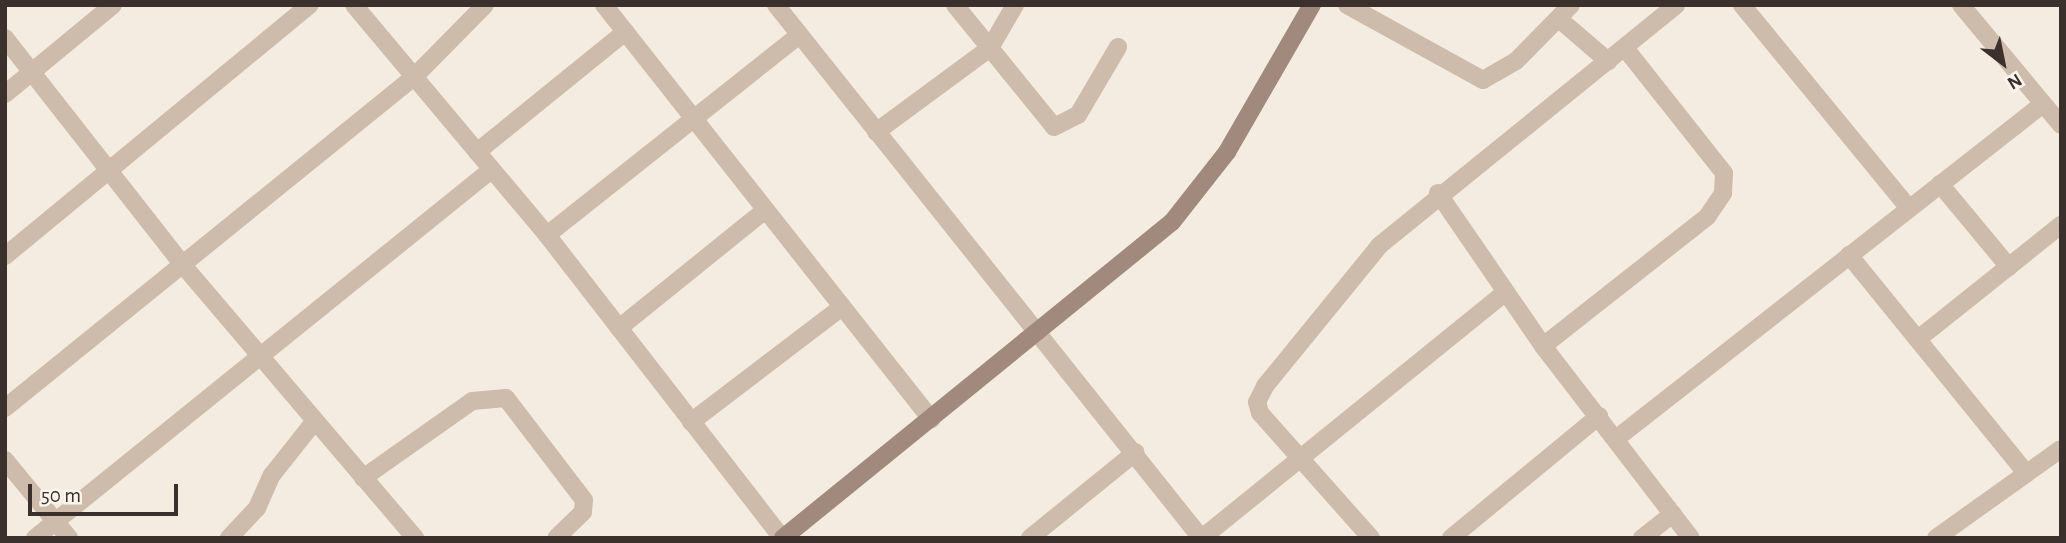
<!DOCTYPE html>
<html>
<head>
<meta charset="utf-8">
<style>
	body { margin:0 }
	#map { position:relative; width:2066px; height:543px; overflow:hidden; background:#f4ebe1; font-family:"Alegreya Sans",sans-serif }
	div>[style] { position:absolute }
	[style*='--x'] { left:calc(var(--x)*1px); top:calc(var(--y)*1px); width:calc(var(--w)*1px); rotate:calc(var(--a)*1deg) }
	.minor>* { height:18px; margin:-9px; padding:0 9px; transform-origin:9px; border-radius:9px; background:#cdbbac }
	.secondary>* { height:18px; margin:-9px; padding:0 9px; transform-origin:9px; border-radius:9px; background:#a18a7d }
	span { translate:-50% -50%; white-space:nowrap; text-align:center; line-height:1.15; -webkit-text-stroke:5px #fbf5ee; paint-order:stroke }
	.frame { position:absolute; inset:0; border:7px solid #3b302b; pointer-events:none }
	.north { position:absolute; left:1968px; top:28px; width:70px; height:70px; -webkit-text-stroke:5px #fbf5ee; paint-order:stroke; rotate:148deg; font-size:19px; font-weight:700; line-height:28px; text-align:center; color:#3b302b }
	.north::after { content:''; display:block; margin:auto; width:24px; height:32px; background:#3b302b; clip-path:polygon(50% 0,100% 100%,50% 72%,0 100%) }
	.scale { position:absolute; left:28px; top:484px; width:150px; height:32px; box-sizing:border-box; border:4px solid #3b302b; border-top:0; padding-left:9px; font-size:21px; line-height:24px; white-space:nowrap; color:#3b302b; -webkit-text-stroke:5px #fbf5ee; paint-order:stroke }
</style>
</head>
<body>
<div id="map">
	<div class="minor">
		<div style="--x:354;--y:5;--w:300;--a:50"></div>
		<div style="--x:547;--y:235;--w:383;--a:52.2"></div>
		<div style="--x:604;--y:5;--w:528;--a:51.7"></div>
		<div style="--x:776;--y:5;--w:682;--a:51.43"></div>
		<div style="--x:955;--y:5;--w:157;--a:50.9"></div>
		<div style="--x:1054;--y:127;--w:27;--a:-27"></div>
		<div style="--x:1078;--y:115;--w:79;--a:-59.5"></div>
		<div style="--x:1347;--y:5;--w:155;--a:28.9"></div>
		<div style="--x:1483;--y:80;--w:38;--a:-30"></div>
		<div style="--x:1516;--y:61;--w:78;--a:-45.5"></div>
		<div style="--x:1742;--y:5;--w:263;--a:50.6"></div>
		<div style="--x:1961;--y:5;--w:156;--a:50.2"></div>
		<div style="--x:1559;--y:19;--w:65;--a:40.6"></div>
		<div style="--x:5;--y:38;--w:287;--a:51.9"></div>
		<div style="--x:182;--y:264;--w:360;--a:49.6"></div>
		<div style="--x:5;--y:94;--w:140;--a:-39.5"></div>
		<div style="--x:876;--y:132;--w:142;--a:-36.4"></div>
		<div style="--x:990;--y:48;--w:50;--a:-59.8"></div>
		<div style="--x:477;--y:152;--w:191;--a:-39"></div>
		<div style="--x:1940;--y:184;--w:108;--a:50.3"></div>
		<div style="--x:1438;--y:193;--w:186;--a:55.5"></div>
		<div style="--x:1543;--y:346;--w:242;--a:52.4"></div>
		<div style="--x:547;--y:235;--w:322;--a:-38.4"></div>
		<div style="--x:1849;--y:255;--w:277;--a:50.9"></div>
		<div style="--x:5;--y:256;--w:395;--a:-39.5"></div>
		<div style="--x:619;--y:328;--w:188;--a:-38.9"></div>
		<div style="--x:1918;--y:339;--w:183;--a:-38.6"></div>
		<div style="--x:1543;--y:346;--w:209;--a:-38.2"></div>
		<div style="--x:1707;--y:217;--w:29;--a:-56"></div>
		<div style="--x:1723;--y:193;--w:20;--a:-87"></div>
		<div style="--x:1724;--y:173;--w:159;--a:-128.4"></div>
		<div style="--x:5;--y:408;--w:526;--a:-38.98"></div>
		<div style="--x:414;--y:77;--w:101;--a:-45.4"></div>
		<div style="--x:691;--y:422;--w:190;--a:-37.3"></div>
		<div style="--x:1617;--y:438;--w:541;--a:-38.1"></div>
		<div style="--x:5;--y:460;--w:101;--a:50.6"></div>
		<div style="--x:363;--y:478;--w:133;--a:-35.2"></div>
		<div style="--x:472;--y:401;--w:34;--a:-5"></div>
		<div style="--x:506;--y:398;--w:128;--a:52.6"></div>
		<div style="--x:584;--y:500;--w:12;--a:95"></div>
		<div style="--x:583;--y:512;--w:37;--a:136"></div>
		<div style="--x:35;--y:538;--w:586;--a:-38.9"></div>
		<div style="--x:229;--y:538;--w:41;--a:-47"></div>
		<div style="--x:257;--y:508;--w:36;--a:-66"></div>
		<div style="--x:272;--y:475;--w:68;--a:-51.6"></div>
		<div style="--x:1030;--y:538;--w:136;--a:-39.1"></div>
		<div style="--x:1202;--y:538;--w:390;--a:-39"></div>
		<div style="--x:1371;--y:538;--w:167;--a:-131.6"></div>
		<div style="--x:1260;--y:413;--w:11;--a:-105"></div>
		<div style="--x:1257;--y:402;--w:18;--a:-63"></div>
		<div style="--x:1265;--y:386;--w:182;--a:-50.8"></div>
		<div style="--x:1380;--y:245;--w:381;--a:-39"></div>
		<div style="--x:1451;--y:538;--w:192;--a:-39.5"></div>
		<div style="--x:1642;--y:538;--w:39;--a:-38"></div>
		<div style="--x:1936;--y:538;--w:153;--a:-35.5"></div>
	</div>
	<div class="secondary">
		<div style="--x:783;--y:538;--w:501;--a:-39.09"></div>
		<div style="--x:1172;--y:222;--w:89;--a:-51.8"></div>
		<div style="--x:1227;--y:152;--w:170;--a:-60"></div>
	</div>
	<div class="frame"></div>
	<div class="north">N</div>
	<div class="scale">50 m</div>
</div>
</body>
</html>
